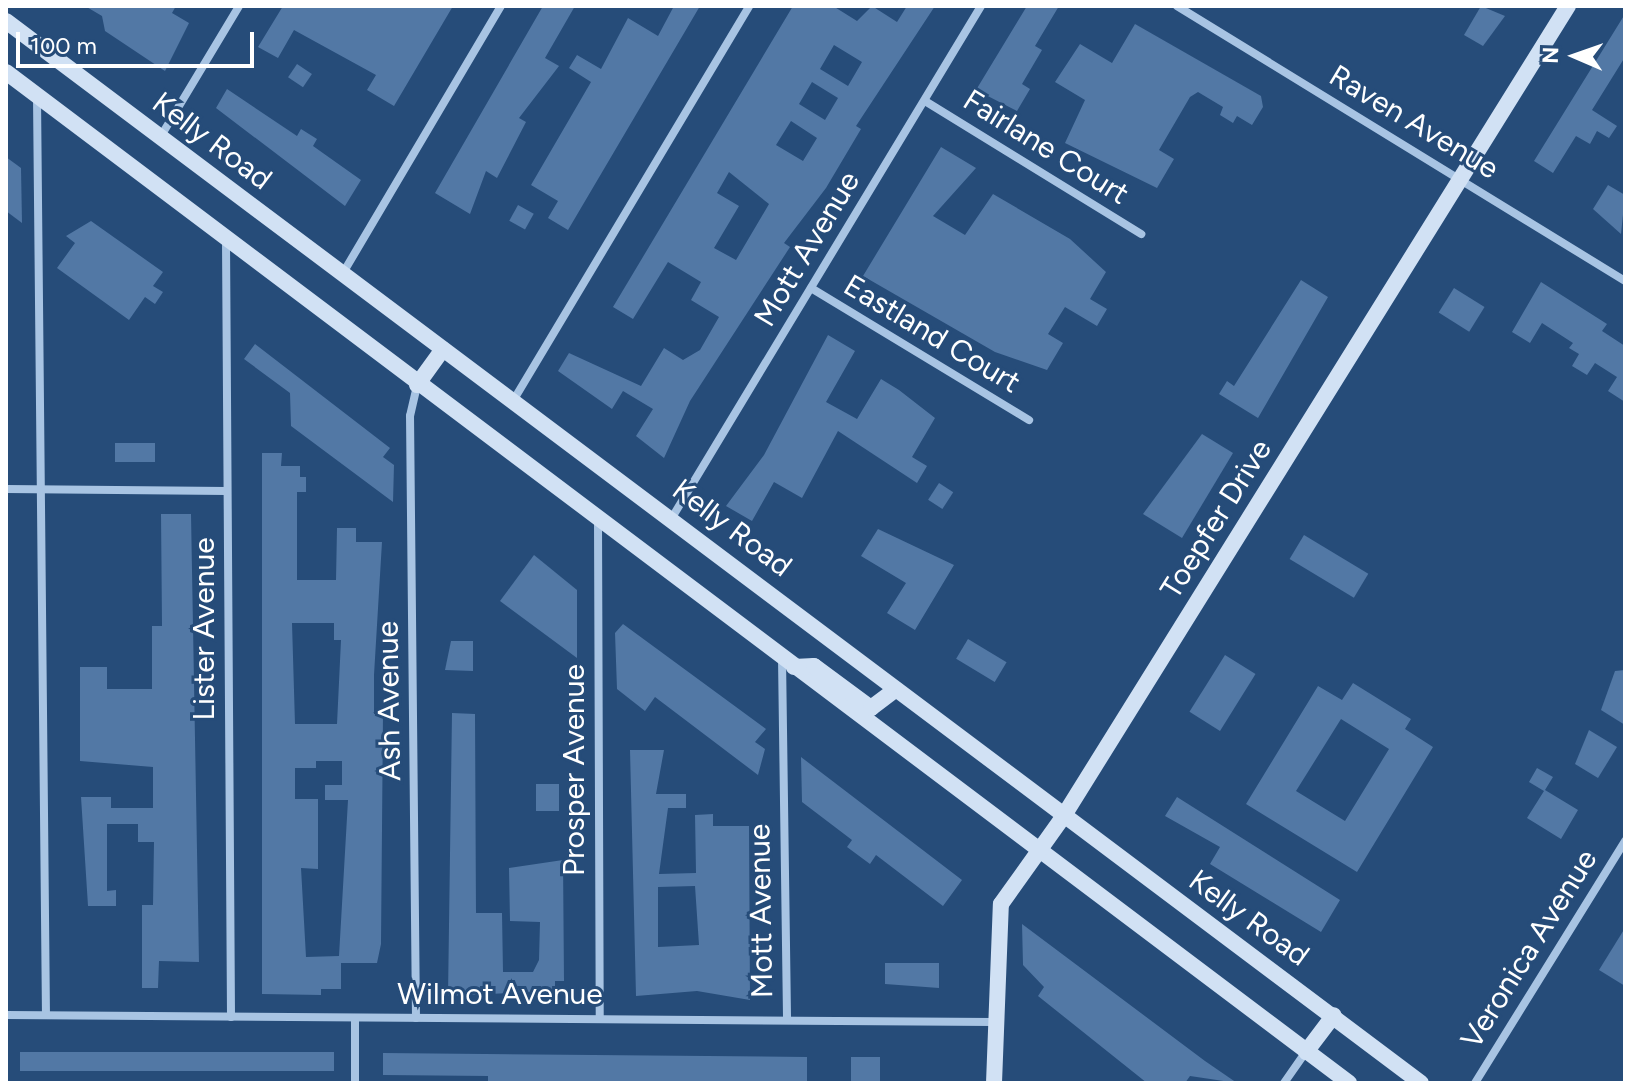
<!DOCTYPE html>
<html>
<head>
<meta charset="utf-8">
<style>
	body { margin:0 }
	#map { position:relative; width:1631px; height:1089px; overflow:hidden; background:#264c79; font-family:Figtree,sans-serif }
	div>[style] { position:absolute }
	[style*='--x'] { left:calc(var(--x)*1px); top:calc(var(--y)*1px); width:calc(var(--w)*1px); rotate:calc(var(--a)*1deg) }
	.building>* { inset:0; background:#5278a5; transform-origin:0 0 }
	.street>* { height:8px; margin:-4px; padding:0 4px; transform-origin:4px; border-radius:4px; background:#a8c4e3 }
	.secondary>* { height:16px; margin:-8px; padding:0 8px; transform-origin:8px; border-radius:8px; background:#d1e1f4 }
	span { translate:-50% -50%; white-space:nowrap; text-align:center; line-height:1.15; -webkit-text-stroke:6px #264c79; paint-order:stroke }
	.street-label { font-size:30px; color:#fff }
	.frame { position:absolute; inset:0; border:8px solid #fff; pointer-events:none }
	.north { position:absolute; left:1535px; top:16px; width:80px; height:80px; -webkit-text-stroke:6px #264c79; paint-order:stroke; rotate:272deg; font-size:22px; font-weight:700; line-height:32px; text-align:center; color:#fff }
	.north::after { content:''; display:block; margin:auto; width:28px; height:36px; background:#fff; clip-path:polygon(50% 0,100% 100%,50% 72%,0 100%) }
	.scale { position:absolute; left:16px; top:32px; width:238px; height:36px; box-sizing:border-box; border:4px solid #fff; border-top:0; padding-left:10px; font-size:24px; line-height:28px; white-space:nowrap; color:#fff; -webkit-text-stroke:6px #264c79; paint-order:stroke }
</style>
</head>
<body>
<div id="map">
	<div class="building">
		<div style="clip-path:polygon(85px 6px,176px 6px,172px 13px,189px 23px,165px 71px,105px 31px,102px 16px)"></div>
		<div style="clip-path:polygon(283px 6px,453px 6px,394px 106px,367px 90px,376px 75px,294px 30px,278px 58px,258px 47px)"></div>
		<div style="clip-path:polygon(543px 6px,575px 6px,545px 58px,559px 66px,519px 118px,526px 122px,497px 178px,486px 171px,470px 214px,435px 193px)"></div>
		<div style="clip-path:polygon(674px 6px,700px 6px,568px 230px,548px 218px,558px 201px,531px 185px,591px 82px,569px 68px,577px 55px,601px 69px,628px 18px,658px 36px)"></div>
		<div style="clip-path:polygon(evenodd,793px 6px,833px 6px,857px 21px,872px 6px,897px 22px,907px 6px,935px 6px,856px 126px,861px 129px,826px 188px,784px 243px,790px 247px,690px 401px,664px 458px,636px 436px,653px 409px,623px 391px,612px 409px,558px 371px,569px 353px,641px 386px,664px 348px,683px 360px,700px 350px,719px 317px,691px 300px,701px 282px,668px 262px,633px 319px,613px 307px,793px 6px,834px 45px,862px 62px,848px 86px,820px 69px,834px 45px,793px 6px,812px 82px,838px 98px,825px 120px,799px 104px,812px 82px,793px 6px,791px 121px,817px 138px,803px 161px,776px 145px,791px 121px,793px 6px,729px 172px,769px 204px,736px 260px,714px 248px,739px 206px,717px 193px,729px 172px)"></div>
		<div style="clip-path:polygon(1027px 6px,1059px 6px,1035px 46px,1042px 50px,1022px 84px,1030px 89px,1017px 111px,976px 90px)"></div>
		<div style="clip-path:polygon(1481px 6px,1505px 16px,1483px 46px,1464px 35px)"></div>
		<div style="clip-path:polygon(1625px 14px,1625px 57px,1592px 110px,1617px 126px,1609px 138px,1597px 131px,1590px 144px,1576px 136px,1553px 173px,1534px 161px)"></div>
		<div style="clip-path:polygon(1135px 24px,1261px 96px,1263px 107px,1252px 125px,1237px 116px,1233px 123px,1220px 115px,1223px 107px,1198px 92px,1190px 97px,1159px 150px,1174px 159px,1157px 188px,1065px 143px,1085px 100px,1055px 82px,1080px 44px,1112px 63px)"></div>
		<div style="left:297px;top:64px;width:18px;height:16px;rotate:34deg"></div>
		<div style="clip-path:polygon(227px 89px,297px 136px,301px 129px,317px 139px,313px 146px,361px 180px,345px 206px,216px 108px)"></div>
		<div style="clip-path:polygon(941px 147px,976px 168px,933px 216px,965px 235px,993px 194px,1070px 239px,1106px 272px,1090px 299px,1107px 309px,1097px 326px,1065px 307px,1048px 334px,1063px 343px,1047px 370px,995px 352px,863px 276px)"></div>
		<div style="clip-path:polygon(6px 157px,21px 168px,22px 223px,6px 211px)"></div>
		<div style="clip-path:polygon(1608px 185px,1625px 195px,1621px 234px,1593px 209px)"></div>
		<div style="left:518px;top:205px;width:18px;height:18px;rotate:29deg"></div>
		<div style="clip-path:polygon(91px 221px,163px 272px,153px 286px,163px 292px,155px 304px,145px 297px,129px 320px,57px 268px,75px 243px,66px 236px)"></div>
		<div style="clip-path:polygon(1301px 280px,1328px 297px,1258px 418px,1219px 394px,1227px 381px,1234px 386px)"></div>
		<div style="clip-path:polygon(1541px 282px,1607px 324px,1602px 331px,1625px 346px,1625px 402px,1608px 391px,1617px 377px,1595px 363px,1587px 375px,1572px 366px,1579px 354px,1569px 348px,1573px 343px,1542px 323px,1530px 343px,1512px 332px)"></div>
		<div style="left:1454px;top:288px;width:36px;height:29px;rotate:32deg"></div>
		<div style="clip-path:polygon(828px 335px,855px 351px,826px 402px,857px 419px,881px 379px,899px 390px,935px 418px,912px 457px,927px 466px,917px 483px,838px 431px,802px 498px,774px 482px,752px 521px,726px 506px,764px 455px)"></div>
		<div style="clip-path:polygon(255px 344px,390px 448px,383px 457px,394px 465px,393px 502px,291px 426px,290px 393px,244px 359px)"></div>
		<div style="clip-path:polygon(1202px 434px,1233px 453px,1182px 538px,1143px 514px)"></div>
		<div style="left:155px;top:443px;width:19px;height:40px;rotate:90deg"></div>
		<div style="clip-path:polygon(evenodd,262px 453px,282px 453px,281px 466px,300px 466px,300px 477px,306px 477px,306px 492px,297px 492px,297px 580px,336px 580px,337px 528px,356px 528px,356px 542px,382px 542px,374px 675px,374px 714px,383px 714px,381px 944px,377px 963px,341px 963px,341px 989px,321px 989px,321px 995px,262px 994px,262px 453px,292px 623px,334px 623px,334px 640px,341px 640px,337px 724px,295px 724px,292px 623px,262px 453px,316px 761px,342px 761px,342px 785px,325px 785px,325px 800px,348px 800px,339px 956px,306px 957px,301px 868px,318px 869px,318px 799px,295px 799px,295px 768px,316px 768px,316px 761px)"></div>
		<div style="left:939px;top:483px;width:17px;height:20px;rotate:33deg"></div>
		<div style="clip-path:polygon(161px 514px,191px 514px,199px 962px,159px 961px,158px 988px,142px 988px,142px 905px,153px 905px,154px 842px,138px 842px,138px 824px,107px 824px,107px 891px,116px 890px,116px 906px,88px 906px,81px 797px,111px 797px,111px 808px,153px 808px,153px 767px,80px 761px,80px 667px,107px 667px,107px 689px,152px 689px,152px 626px,162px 626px)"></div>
		<div style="clip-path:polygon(878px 529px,954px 565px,915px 630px,887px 613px,906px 583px,861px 556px)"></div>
		<div style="left:1304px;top:535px;width:75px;height:28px;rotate:31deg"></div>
		<div style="clip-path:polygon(534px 555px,577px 590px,577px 658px,500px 601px)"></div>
		<div style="clip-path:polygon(623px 624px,766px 729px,755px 742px,765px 749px,758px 775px,655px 697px,645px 711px,617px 689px,615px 633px)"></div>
		<div style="left:968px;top:639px;width:45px;height:23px;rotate:31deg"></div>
		<div style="clip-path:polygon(451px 641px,473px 641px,473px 671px,445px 670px)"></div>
		<div style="left:1225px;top:655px;width:36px;height:67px;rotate:32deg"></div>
		<div style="clip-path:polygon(1625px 670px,1625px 725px,1601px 710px,1615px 671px)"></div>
		<div style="clip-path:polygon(evenodd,1353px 683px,1411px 719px,1405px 729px,1433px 747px,1357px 872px,1246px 804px,1318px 686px,1342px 700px,1353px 683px,1341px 719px,1389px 749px,1345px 821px,1296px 791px,1341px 719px)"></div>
		<div style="clip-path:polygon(452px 713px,475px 714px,476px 913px,502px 913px,503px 972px,533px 972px,539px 960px,540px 922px,510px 921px,509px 868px,563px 860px,564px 981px,555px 981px,555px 991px,448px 996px)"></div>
		<div style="clip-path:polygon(1589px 730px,1617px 747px,1598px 778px,1575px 764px)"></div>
		<div style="clip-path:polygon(evenodd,630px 750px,664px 750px,656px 794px,686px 794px,686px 808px,668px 808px,659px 874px,696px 873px,695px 815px,713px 814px,713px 826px,749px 826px,750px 1000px,697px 991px,636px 996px,630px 750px,695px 886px,699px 945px,658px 947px,658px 887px,695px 886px)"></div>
		<div style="clip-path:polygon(801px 757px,962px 880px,943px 906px,876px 855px,870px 864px,847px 847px,852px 840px,802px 802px)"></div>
		<div style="clip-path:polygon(1537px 768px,1553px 777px,1545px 790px,1578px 810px,1561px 839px,1527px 818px,1544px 791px,1529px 782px)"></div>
		<div style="left:536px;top:784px;width:23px;height:27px"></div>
		<div style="clip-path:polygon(1177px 797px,1340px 900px,1321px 932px,1210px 864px,1220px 847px,1165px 816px)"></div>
		<div style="clip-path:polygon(1022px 924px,1205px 1061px,1237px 1083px,1190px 1076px,1185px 1083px,1147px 1083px,1038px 996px,1044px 987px,1023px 965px)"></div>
		<div style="clip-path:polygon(1625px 928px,1625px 986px,1599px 970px)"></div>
		<div style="clip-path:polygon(885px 963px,939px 963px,939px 988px,885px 984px)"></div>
		<div style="left:20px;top:1052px;width:314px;height:19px"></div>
		<div style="clip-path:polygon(383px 1053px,807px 1057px,807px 1082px,488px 1083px,488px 1076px,383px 1075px)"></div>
		<div style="left:851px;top:1057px;width:29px;height:26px"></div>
	</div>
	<div class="street">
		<div style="--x:1177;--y:6;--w:526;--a:31.54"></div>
		<div style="--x:37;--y:97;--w:918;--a:89.44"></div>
		<div style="--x:925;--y:101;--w:254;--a:31.6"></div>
		<div style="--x:161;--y:136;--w:152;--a:-59"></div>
		<div style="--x:226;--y:241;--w:776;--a:89.63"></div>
		<div style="--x:343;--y:273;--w:310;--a:-59.4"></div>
		<div style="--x:811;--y:288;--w:255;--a:31.2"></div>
		<div style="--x:513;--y:401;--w:460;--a:-59.1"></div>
		<div style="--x:6;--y:489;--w:221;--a:0.5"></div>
		<div style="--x:673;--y:516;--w:596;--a:-58.87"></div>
		<div style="--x:598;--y:521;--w:497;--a:89.8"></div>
		<div style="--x:782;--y:658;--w:361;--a:89.2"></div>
		<div style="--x:6;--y:1015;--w:987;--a:0.41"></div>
		<div style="--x:416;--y:1018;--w:602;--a:-90.57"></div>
		<div style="--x:410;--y:416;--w:32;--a:-77"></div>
		<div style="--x:355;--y:1083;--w:65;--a:-90"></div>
		<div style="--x:1284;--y:1083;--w:38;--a:-55"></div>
		<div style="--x:1475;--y:1083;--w:285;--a:-58.2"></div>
	</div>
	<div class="secondary">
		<div style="--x:6;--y:21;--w:1769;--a:36.89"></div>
		<div style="--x:6;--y:72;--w:1681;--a:36.97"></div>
		<div style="--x:417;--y:385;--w:44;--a:-54.2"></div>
		<div style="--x:794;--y:667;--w:20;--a:-3"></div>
		<div style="--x:814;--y:666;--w:71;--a:36.4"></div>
		<div style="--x:871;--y:708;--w:31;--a:-37"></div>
		<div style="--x:1306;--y:1052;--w:46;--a:-52.9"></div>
		<div style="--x:994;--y:1083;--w:179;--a:-87.8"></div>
		<div style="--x:1001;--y:904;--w:107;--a:-54.5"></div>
		<div style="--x:1063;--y:817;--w:955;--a:-58.09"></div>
	</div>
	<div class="street-label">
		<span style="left:1414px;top:122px;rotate:31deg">Raven Avenue</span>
		<span style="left:212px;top:141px;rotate:37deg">Kelly Road</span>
		<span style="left:1046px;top:147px;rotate:32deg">Fairlane Court</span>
		<span style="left:807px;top:249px;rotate:-59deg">Mott Avenue</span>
		<span style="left:932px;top:334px;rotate:31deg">Eastland Court</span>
		<span style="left:1216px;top:519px;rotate:-58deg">Toepfer Drive</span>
		<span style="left:732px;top:528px;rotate:37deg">Kelly Road</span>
		<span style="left:204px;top:629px;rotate:-90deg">Lister Avenue</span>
		<span style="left:389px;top:701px;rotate:-91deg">Ash Avenue</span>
		<span style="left:574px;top:770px;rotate:-90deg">Prosper Avenue</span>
		<span style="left:761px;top:911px;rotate:-91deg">Mott Avenue</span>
		<span style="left:1249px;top:918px;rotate:36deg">Kelly Road</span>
		<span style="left:1529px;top:949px;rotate:-58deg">Veronica Avenue</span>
		<span style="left:500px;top:994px">Wilmot Avenue</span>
	</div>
	<div class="frame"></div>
	<div class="north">N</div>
	<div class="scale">100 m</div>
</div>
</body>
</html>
